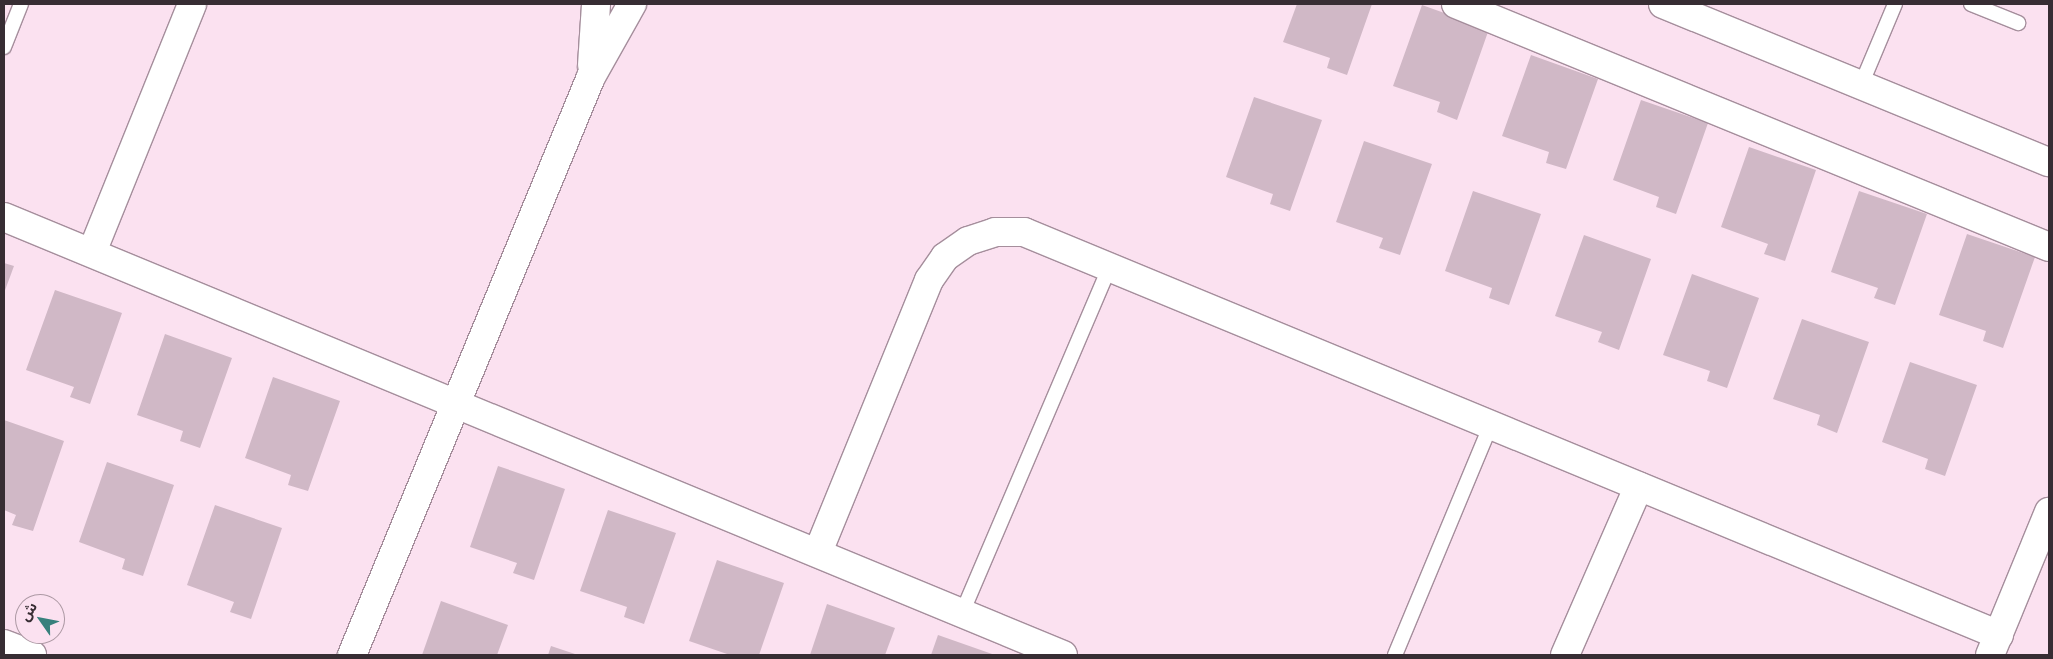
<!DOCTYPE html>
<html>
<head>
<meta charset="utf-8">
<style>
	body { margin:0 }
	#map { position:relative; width:2053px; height:659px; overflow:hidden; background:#fbe1f0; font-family:Manrope,"Noto Sans Arabic",sans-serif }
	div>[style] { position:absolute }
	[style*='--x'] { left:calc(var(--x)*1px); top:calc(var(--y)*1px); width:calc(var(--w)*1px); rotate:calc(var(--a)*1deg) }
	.building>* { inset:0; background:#d0b8c6 }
	.roads { filter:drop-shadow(1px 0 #a58e9c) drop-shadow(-1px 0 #a58e9c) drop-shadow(0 1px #a58e9c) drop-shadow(0 -1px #a58e9c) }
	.lane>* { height:14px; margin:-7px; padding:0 7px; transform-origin:7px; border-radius:7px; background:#fff }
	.street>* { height:28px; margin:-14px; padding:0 14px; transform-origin:14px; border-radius:14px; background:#fff }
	span { translate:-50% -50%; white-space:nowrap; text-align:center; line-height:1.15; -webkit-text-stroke:4px #fbe1f0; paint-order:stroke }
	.frame { position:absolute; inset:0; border:5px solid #372d33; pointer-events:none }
	.north { position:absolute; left:15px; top:594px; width:50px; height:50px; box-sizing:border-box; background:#fbe1f0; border:1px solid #ad99a4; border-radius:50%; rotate:303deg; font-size:14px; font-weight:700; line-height:20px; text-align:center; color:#372d33 }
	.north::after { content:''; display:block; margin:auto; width:18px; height:22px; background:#37807c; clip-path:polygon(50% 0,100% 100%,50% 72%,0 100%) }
</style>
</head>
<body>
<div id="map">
	<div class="building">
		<div style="clip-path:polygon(1297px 4px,1372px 4px,1347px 75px,1327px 68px,1330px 58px,1283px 42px)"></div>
		<div style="clip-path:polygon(1422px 5px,1489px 29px,1457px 120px,1437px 112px,1440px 102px,1393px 86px)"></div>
		<div style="clip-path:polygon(1531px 55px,1598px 79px,1566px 169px,1546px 163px,1549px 152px,1502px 136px)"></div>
		<div style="clip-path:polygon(1254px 97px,1322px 120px,1290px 211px,1270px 204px,1273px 194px,1226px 177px)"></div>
		<div style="clip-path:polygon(1641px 100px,1708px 123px,1676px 214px,1656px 207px,1659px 197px,1613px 180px)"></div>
		<div style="clip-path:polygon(1364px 141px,1432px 164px,1400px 255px,1379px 248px,1383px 238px,1336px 222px)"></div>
		<div style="clip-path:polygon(1749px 147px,1816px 170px,1785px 261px,1764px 254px,1768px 244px,1721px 227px)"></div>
		<div style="clip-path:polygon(1473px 191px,1541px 214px,1509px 305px,1489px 298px,1492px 288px,1445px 271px)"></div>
		<div style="clip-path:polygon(1859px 191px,1927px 214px,1895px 305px,1874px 298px,1878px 288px,1831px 272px)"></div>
		<div style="clip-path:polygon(1967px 234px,2035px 257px,2003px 348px,1983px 341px,1986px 331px,1939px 315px)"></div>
		<div style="clip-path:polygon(1584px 235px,1651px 259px,1619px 350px,1598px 342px,1602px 332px,1555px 316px)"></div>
		<div style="clip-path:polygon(4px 263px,14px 266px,4px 293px)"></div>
		<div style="clip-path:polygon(1692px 274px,1759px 298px,1727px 388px,1707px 381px,1710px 371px,1663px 355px)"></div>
		<div style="clip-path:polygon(55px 290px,122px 313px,90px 404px,70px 397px,74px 387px,26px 370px)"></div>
		<div style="clip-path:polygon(1802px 319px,1869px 342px,1837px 433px,1817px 425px,1820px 415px,1773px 399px)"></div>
		<div style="clip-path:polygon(165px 334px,232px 358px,200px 448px,180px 441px,183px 431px,137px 415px)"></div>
		<div style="clip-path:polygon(1910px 362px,1977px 385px,1945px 476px,1925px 469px,1928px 459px,1882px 442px)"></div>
		<div style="clip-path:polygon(273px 377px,340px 401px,308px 491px,288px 485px,291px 475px,245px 458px)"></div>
		<div style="clip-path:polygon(4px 420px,64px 441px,33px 531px,12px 525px,16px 515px,4px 510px)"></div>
		<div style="clip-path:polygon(107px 462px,174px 485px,143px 576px,122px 569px,125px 559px,79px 542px)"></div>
		<div style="clip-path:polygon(498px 466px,565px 489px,534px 580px,513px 573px,517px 563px,470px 547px)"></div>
		<div style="clip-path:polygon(215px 505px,282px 528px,251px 619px,230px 612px,234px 602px,187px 585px)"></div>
		<div style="clip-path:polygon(608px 510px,676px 533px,644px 624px,624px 617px,627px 607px,580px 591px)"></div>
		<div style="clip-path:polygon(717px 560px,784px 583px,759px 655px,730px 655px,689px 641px)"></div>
		<div style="clip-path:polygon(441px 601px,508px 625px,497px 655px,422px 655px)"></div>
		<div style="clip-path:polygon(827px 604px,895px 628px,885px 655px,810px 655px)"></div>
		<div style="clip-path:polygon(938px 635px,995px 655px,931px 655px)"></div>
		<div style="clip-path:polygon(551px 646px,578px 655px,548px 655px)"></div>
	</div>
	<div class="roads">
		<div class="lane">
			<div style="--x:1971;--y:4;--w:51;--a:22"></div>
			<div style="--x:4;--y:47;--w:46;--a:-68.4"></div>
			<div style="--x:1861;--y:85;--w:88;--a:-67.2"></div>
			<div style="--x:962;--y:613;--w:377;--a:-66.9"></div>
			<div style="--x:1395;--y:655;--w:250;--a:-67.4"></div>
		</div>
		<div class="street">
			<div style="--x:1456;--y:4;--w:641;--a:22.28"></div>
			<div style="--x:1663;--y:4;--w:417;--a:22.3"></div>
			<div style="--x:592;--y:65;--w:61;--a:-86.2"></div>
			<div style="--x:4;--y:217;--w:1146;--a:22.47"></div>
			<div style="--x:92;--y:252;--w:267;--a:-68"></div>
			<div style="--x:818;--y:552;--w:294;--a:-67.8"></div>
			<div style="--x:929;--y:280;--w:28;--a:-55"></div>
			<div style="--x:945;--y:257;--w:28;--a:-35"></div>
			<div style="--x:968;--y:241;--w:28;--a:-18"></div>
			<div style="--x:995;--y:232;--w:29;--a:0"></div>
			<div style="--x:1024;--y:232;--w:1055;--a:22.46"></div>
			<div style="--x:4;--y:644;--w:30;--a:21"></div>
			<div style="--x:352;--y:655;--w:625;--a:-67.54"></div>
			<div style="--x:591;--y:77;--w:84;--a:-60.7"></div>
			<div style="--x:1565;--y:655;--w:184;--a:-66.4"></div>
			<div style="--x:1990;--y:655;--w:155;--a:-67.6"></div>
		</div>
	</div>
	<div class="frame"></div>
	<div class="north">ش</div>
</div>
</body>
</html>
